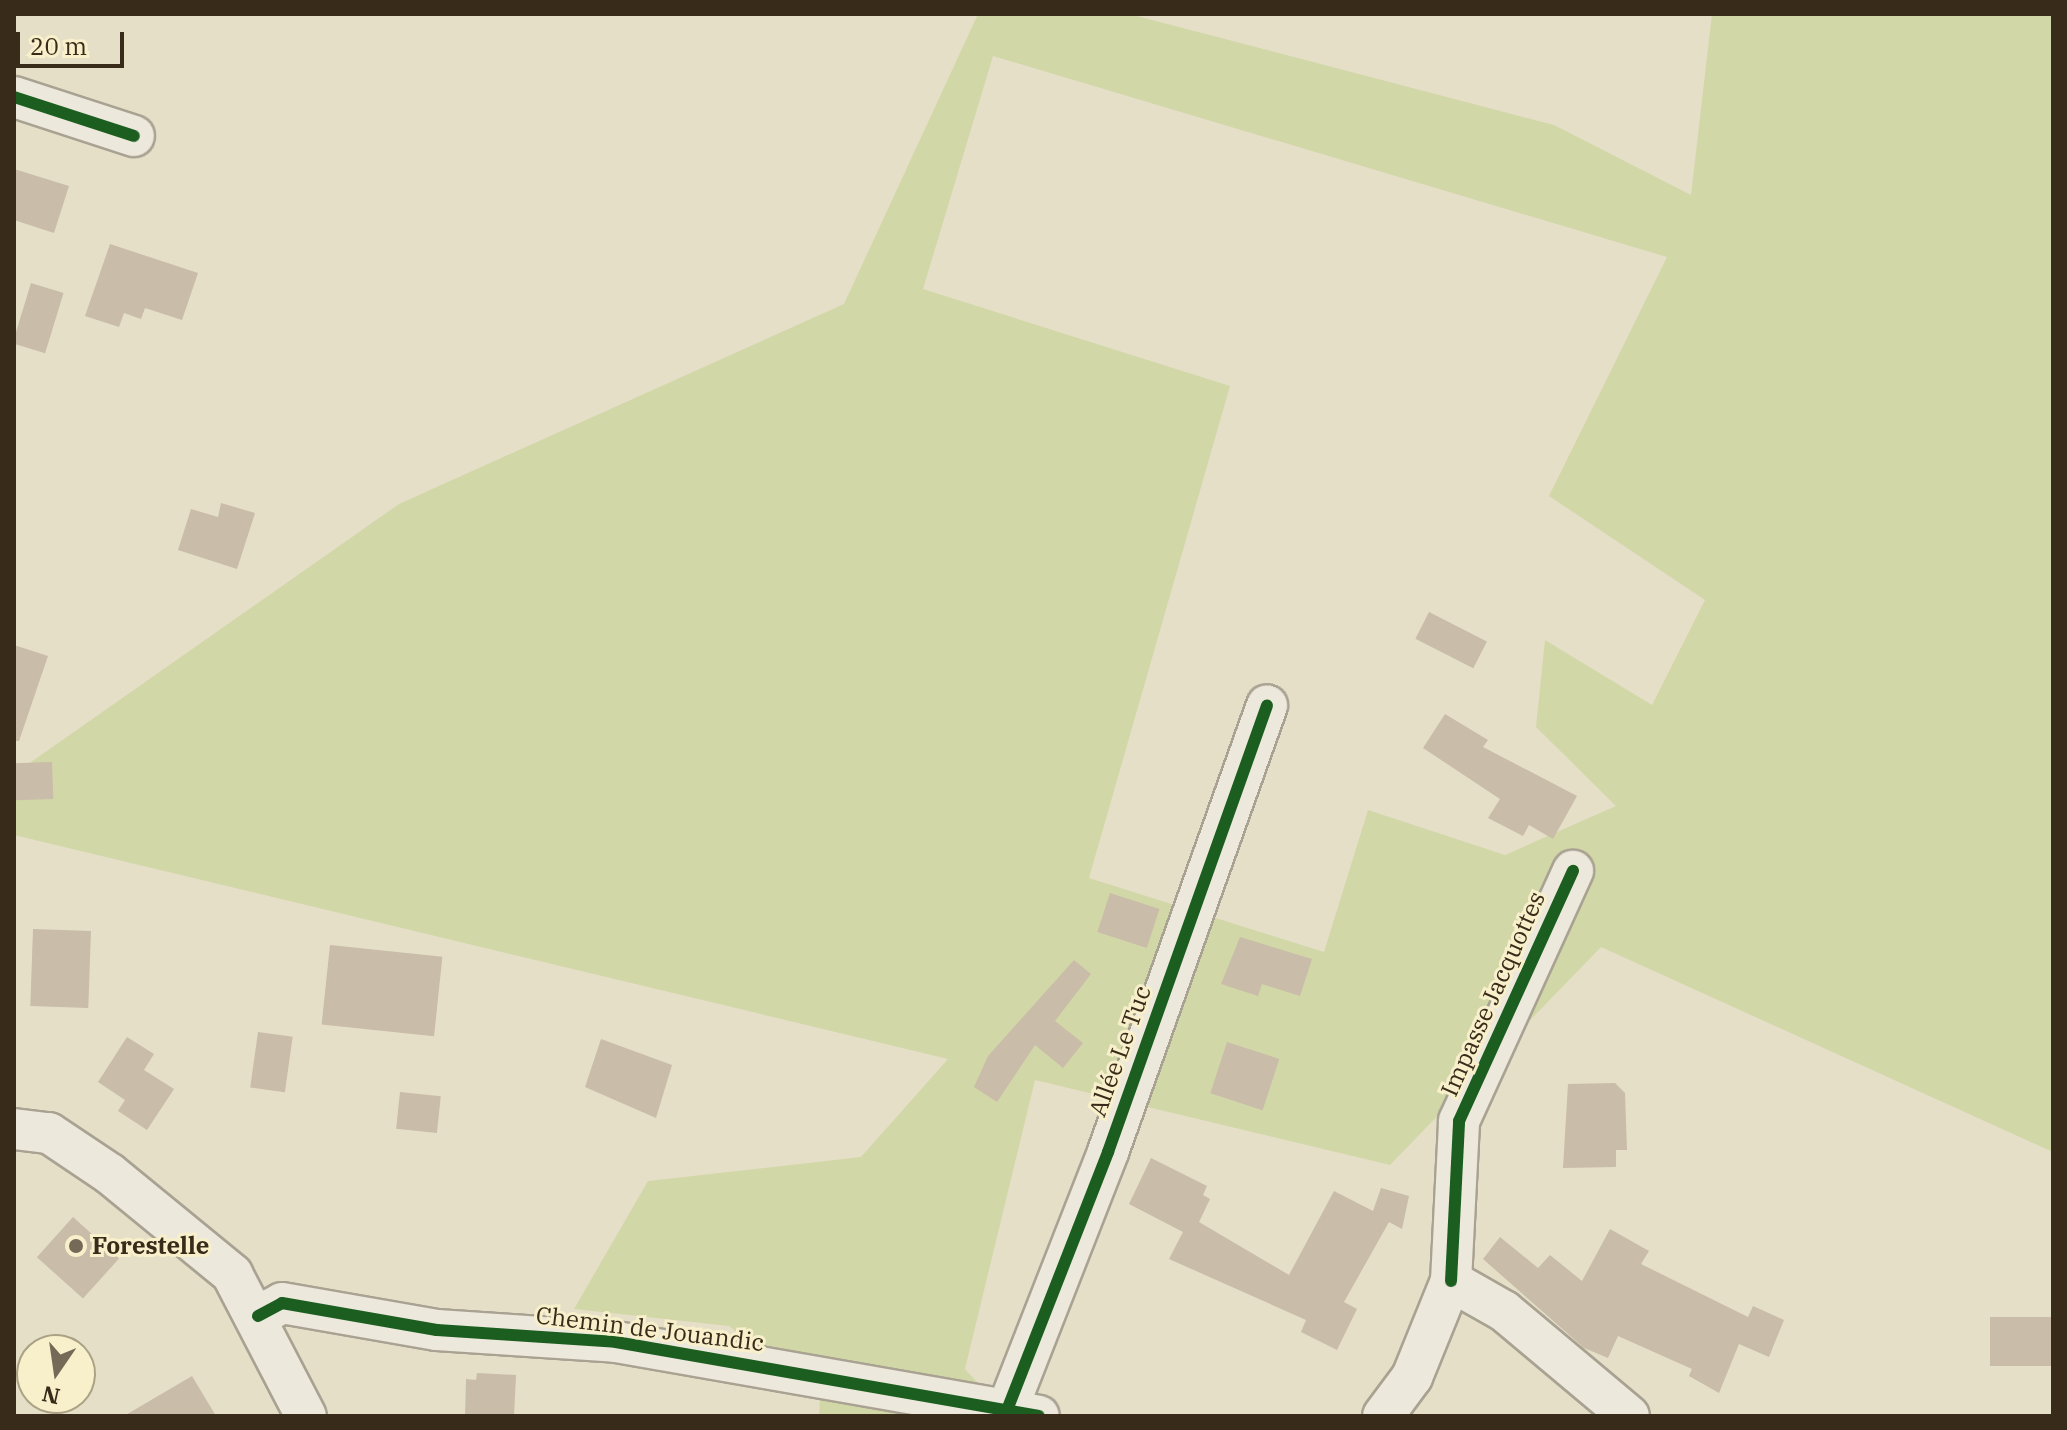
<!DOCTYPE html>
<html>
<head>
<meta charset="utf-8">
<style>
	body { margin:0 }
	#map { position:relative; width:2067px; height:1430px; overflow:hidden; background:#e5dfc8; font-family:"IBM Plex Serif",serif }
	div>[style] { position:absolute }
	[style*='--x'] { left:calc(var(--x)*1px); top:calc(var(--y)*1px); width:calc(var(--w)*1px); rotate:calc(var(--a)*1deg) }
	.green>* { inset:0; background:#d2d7a8 }
	.building>* { inset:0; background:#c9bca8; transform-origin:0 0 }
	.roads { filter:drop-shadow(2px 0 #a9a292) drop-shadow(-2px 0 #a9a292) drop-shadow(0 2px #a9a292) drop-shadow(0 -2px #a9a292) }
	.minor>* { height:40px; margin:-20px; padding:0 20px; transform-origin:20px; border-radius:20px; background:#ece8db }
	.cycleway>* { height:12px; margin:-6px; padding:0 6px; transform-origin:6px; border-radius:6px; background:#1b5e20 }
	.dots>* { width:22px; height:22px; translate:-50% -50%; box-sizing:border-box; border:4px solid #f8efcb; border-radius:50% }
	span { translate:-50% -50%; white-space:nowrap; text-align:center; line-height:1.15; -webkit-text-stroke:6px #f8efcb; paint-order:stroke }
	.street-label { font-size:24px; color:#382b1a }
	.poi-label { font-size:24px; color:#382b1a; font-weight:700 }
	.left { translate:0 -50%; text-align:left }
	.frame { position:absolute; inset:0; border:16px solid #382b1a; pointer-events:none }
	.north { position:absolute; left:16px; top:1334px; width:80px; height:80px; box-sizing:border-box; background:#f8efcb; border:2px solid #aba184; border-radius:50%; rotate:193deg; font-size:22px; font-weight:700; line-height:32px; text-align:center; color:#382b1a }
	.north::after { content:''; display:block; margin:auto; width:28px; height:36px; background:#756a57; clip-path:polygon(50% 0,100% 100%,50% 72%,0 100%) }
	.scale { position:absolute; left:16px; top:32px; width:108px; height:36px; box-sizing:border-box; border:4px solid #382b1a; border-top:0; padding-left:10px; font-size:24px; line-height:28px; white-space:nowrap; color:#382b1a; -webkit-text-stroke:6px #f8efcb; paint-order:stroke }
</style>
</head>
<body>
<div id="map">
	<div class="green">
		<div style="clip-path:polygon(evenodd,978px 14px,1129px 14px,1554px 125px,1691px 195px,1712px 14px,2053px 14px,2053px 1152px,1601px 947px,1390px 1165px,1035px 1080px,965px 1369px,1008px 1416px,819px 1416px,820px 1398px,729px 1326px,574px 1309px,648px 1181px,861px 1157px,948px 1059px,14px 835px,14px 774px,399px 504px,844px 304px,978px 14px,993px 56px,1667px 257px,1549px 496px,1705px 600px,1652px 705px,1545px 640px,1536px 727px,1616px 806px,1505px 855px,1368px 810px,1324px 952px,1089px 878px,1230px 386px,923px 289px,993px 56px)"></div>
	</div>
	<div class="building">
		<div style="clip-path:polygon(14px 169px,69px 186px,54px 233px,14px 220px)"></div>
		<div style="clip-path:polygon(110px 244px,198px 273px,182px 320px,145px 308px,141px 319px,124px 313px,119px 327px,85px 316px)"></div>
		<div style="left:31px;top:283px;width:34px;height:63px;rotate:17deg"></div>
		<div style="clip-path:polygon(221px 503px,255px 513px,237px 569px,178px 550px,191px 509px,218px 517px)"></div>
		<div style="left:1429px;top:612px;width:65px;height:30px;rotate:27deg"></div>
		<div style="clip-path:polygon(14px 645px,48px 656px,19px 741px,14px 741px)"></div>
		<div style="clip-path:polygon(1445px 714px,1488px 740px,1483px 747px,1577px 796px,1553px 839px,1529px 825px,1523px 836px,1488px 818px,1500px 799px,1423px 748px)"></div>
		<div style="left:52px;top:762px;width:37px;height:38px;rotate:88deg"></div>
		<div style="left:1110px;top:893px;width:52px;height:41px;rotate:18deg"></div>
		<div style="left:33px;top:929px;width:58px;height:77px;rotate:2deg"></div>
		<div style="clip-path:polygon(1240px 937px,1312px 959px,1300px 996px,1262px 984px,1258px 996px,1221px 984px)"></div>
		<div style="left:330px;top:945px;width:113px;height:80px;rotate:6deg"></div>
		<div style="clip-path:polygon(1074px 960px,1091px 974px,1055px 1021px,1083px 1043px,1063px 1068px,1035px 1045px,997px 1102px,974px 1087px,988px 1056px)"></div>
		<div style="left:258px;top:1032px;width:35px;height:56px;rotate:8deg"></div>
		<div style="clip-path:polygon(127px 1037px,154px 1054px,144px 1070px,174px 1089px,147px 1130px,118px 1111px,125px 1100px,98px 1082px)"></div>
		<div style="clip-path:polygon(601px 1039px,672px 1065px,656px 1118px,585px 1087px)"></div>
		<div style="left:1227px;top:1042px;width:55px;height:54px;rotate:18deg"></div>
		<div style="clip-path:polygon(1615px 1083px,1625px 1093px,1627px 1150px,1616px 1150px,1616px 1167px,1563px 1168px,1568px 1084px)"></div>
		<div style="left:400px;top:1092px;width:41px;height:37px;rotate:6deg"></div>
		<div style="clip-path:polygon(1151px 1158px,1207px 1186px,1203px 1195px,1210px 1199px,1199px 1222px,1289px 1275px,1334px 1191px,1373px 1211px,1381px 1188px,1409px 1196px,1402px 1229px,1389px 1222px,1344px 1302px,1357px 1309px,1337px 1350px,1301px 1332px,1306px 1320px,1169px 1259px,1183px 1232px,1129px 1204px)"></div>
		<div style="left:73px;top:1217px;width:62px;height:54px;rotate:42deg"></div>
		<div style="clip-path:polygon(1610px 1229px,1649px 1251px,1641px 1264px,1748px 1317px,1753px 1306px,1784px 1320px,1769px 1357px,1739px 1344px,1719px 1393px,1689px 1376px,1692px 1369px,1618px 1336px,1608px 1358px,1584px 1348px,1483px 1259px,1500px 1237px,1538px 1268px,1550px 1255px,1582px 1281px)"></div>
		<div style="left:2053px;top:1317px;width:49px;height:63px;rotate:90deg"></div>
		<div style="clip-path:polygon(477px 1373px,516px 1375px,514px 1416px,465px 1416px,466px 1379px,476px 1380px)"></div>
		<div style="clip-path:polygon(192px 1376px,216px 1416px,124px 1416px)"></div>
	</div>
	<div class="roads">
		<div class="minor">
			<div style="--x:14;--y:97;--w:126;--a:18"></div>
			<div style="--x:14;--y:1129;--w:35;--a:7"></div>
			<div style="--x:49;--y:1133;--w:73;--a:33.9"></div>
			<div style="--x:110;--y:1174;--w:158;--a:39.3"></div>
			<div style="--x:232;--y:1274;--w:160;--a:62.5"></div>
			<div style="--x:1451;--y:1281;--w:160;--a:-87.1"></div>
			<div style="--x:1459;--y:1121;--w:275;--a:-65.5"></div>
			<div style="--x:258;--y:1316;--w:27;--a:-28"></div>
			<div style="--x:282;--y:1303;--w:157;--a:9.9"></div>
			<div style="--x:437;--y:1330;--w:179;--a:3.8"></div>
			<div style="--x:616;--y:1342;--w:429;--a:9.9"></div>
			<div style="--x:1007;--y:1410;--w:277;--a:-68.6"></div>
			<div style="--x:1108;--y:1152;--w:474;--a:-70.4"></div>
			<div style="--x:1383;--y:1416;--w:49;--a:-53.4"></div>
			<div style="--x:1412;--y:1377;--w:104;--a:-67.9"></div>
			<div style="--x:1451;--y:1281;--w:61;--a:29.5"></div>
			<div style="--x:1504;--y:1311;--w:163;--a:40"></div>
		</div>
	</div>
	<div class="cycleway">
		<div style="--x:14;--y:97;--w:126;--a:18"></div>
		<div style="--x:1451;--y:1281;--w:160;--a:-87.1"></div>
		<div style="--x:1459;--y:1121;--w:275;--a:-65.5"></div>
		<div style="--x:258;--y:1316;--w:27;--a:-28"></div>
		<div style="--x:282;--y:1303;--w:157;--a:9.9"></div>
		<div style="--x:437;--y:1330;--w:179;--a:3.8"></div>
		<div style="--x:616;--y:1342;--w:429;--a:9.9"></div>
		<div style="--x:1007;--y:1410;--w:277;--a:-68.6"></div>
		<div style="--x:1108;--y:1152;--w:474;--a:-70.4"></div>
	</div>
	<div class="dots">
		<div style="left:76px;top:1246px;background:#756a57"></div>
	</div>
	<div class="street-label">
		<span style="left:1493px;top:994px;rotate:-66deg">Impasse Jacquottes</span>
		<span style="left:1120px;top:1051px;rotate:-70deg">Allée Le Tuc</span>
		<span style="left:650px;top:1329px;rotate:7deg">Chemin de Jouandic</span>
	</div>
	<div class="poi-label">
		<span class="left" style="left:92px;top:1246px">Forestelle</span>
	</div>
	<div class="frame"></div>
	<div class="north">N</div>
	<div class="scale">20 m</div>
</div>
</body>
</html>
